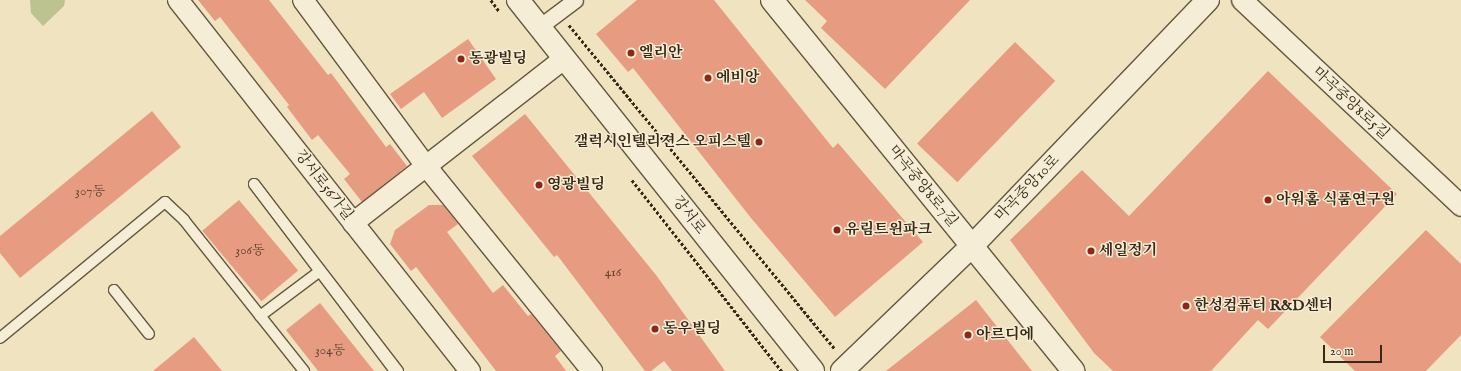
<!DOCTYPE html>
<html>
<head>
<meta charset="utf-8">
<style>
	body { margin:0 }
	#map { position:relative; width:1461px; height:371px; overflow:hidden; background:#f0e3bf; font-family:"IM FELL English","Noto Serif KR",serif }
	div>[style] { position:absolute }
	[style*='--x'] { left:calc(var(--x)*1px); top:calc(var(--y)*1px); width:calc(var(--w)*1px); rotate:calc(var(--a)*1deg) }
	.green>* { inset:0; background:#bcc390 }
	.building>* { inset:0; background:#e79c82; transform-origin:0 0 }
	.path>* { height:2.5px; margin-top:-1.25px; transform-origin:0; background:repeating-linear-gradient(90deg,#372916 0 3px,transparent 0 5px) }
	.roads { filter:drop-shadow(1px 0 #655840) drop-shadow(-1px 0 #655840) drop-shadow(0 1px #655840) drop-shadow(0 -1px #655840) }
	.service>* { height:10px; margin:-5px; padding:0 5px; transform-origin:5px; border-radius:5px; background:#f5edd5 }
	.pedestrian>* { height:15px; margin:-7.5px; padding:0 7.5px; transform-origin:7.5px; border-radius:7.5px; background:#f5edd5 }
	.minor>* { height:20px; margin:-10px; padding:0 10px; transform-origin:10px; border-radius:10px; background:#f5edd5 }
	.tertiary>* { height:22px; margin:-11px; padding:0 11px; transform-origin:11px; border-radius:11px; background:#f5edd5 }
	.secondary>* { height:22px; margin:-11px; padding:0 11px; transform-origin:11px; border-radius:11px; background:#f5edd5 }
	.dots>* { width:11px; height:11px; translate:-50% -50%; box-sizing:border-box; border:2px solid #f5edd5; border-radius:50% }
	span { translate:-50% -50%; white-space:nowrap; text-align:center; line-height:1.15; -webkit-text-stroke:3px #f5edd5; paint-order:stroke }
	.number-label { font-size:13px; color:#634631 }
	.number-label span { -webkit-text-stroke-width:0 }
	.poi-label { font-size:15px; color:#372916; font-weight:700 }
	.left { translate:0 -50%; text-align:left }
	.right { translate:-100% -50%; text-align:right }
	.street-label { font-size:15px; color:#372916 }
	.scale { position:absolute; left:1323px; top:345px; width:59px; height:18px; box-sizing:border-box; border:2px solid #372916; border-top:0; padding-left:5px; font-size:12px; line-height:14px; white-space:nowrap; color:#372916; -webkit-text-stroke:3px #f5edd5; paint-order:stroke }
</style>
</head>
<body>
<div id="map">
	<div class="green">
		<div style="clip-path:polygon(30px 0,65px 0,64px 6px,43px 26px,31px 13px)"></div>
	</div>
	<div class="building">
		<div style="clip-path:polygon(198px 0,269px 0,328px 75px,331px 73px,386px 147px,390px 144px,407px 166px,362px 202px,344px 179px,350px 174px,318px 135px,312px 140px,287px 107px,289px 105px,220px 17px,215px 21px)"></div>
		<div style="clip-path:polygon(637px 0,714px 0,833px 148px,838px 143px,923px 242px,835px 317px,751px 218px,633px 68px,628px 72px,596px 34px)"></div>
		<div style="clip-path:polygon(805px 0,970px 0,885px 89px,821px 28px,827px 21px)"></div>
		<div style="clip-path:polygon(468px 39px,496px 79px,442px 118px,424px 92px,401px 109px,390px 94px)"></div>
		<div style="left:1015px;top:42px;width:56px;height:141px;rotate:44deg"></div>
		<div style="clip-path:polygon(1268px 71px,1397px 194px,1268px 329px,1258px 320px,1211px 371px,1113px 371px,1094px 353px,1010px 240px,1082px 170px,1129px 216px)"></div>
		<div style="clip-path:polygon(152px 111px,181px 147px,20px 278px,0 253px,0 236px)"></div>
		<div style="clip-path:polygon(525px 114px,656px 275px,725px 371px,672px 371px,664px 361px,651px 371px,645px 371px,557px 255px,554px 257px,472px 156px)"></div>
		<div style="left:239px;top:200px;width:92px;height:48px;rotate:50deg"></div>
		<div style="clip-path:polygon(429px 205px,443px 205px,458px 224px,447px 232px,493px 293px,503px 285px,528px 316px,531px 314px,561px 351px,555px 356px,566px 371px,496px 371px,416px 267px,411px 271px,390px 244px,395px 230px)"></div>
		<div style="clip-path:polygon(1426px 230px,1461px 264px,1461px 335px,1426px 371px,1355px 371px,1320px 337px)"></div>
		<div style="clip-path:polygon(976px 300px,1032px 371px,886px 371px)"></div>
		<div style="clip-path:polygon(320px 303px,374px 371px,318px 371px,286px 330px)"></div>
		<div style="clip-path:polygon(194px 337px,222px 371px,153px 371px)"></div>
	</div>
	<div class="path">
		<div style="--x:491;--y:0;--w:14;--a:54"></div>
		<div style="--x:569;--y:25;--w:419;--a:50.6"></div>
		<div style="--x:632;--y:180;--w:243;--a:51.9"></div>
	</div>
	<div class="roads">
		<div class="service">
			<div style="--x:114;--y:290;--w:56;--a:51.5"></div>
			<div style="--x:260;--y:316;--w:75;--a:-36.9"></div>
			<div style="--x:0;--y:338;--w:214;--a:-39.5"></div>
			<div style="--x:165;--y:202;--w:26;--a:43"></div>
			<div style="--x:184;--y:220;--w:193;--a:51.5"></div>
			<div style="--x:395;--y:371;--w:234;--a:-127"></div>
			<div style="--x:254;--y:184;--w:236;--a:52.4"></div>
		</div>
		<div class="pedestrian">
			<div style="--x:539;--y:27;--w:45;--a:-36.9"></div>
		</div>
		<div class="minor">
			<div style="--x:178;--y:0;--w:472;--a:51.8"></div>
			<div style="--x:303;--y:0;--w:207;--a:53.5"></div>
			<div style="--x:426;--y:166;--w:264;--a:51"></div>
			<div style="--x:1242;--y:0;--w:301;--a:43.2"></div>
			<div style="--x:353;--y:223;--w:267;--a:-37.9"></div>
		</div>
		<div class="tertiary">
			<div style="--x:772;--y:0;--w:478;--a:50.9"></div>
			<div style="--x:842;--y:371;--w:180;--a:-43.9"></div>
			<div style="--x:972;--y:246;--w:341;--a:-46.2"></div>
		</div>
		<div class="secondary">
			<div style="--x:518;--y:0;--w:474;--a:51.5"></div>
		</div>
	</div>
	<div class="dots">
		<div style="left:631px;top:53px;background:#8f2418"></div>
		<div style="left:461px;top:59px;background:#8f2418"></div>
		<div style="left:708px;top:78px;background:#8f2418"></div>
		<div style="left:759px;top:142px;background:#8f2418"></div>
		<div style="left:539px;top:185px;background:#8f2418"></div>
		<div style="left:1268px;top:200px;background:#8f2418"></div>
		<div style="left:837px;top:230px;background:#8f2418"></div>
		<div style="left:1091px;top:251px;background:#8f2418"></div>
		<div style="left:1186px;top:306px;background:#8f2418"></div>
		<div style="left:655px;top:329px;background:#8f2418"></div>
		<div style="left:968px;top:335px;background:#8f2418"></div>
	</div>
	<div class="number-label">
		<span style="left:90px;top:192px">307동</span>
		<span style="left:250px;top:251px">306동</span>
		<span style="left:613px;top:273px">416</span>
		<span style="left:330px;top:351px">304동</span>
	</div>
	<div class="poi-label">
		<span class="left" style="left:639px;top:53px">엘리안</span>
		<span class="left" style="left:469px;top:59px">동광빌딩</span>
		<span class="left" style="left:716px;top:78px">에비앙</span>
		<span class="right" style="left:751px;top:142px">갤럭시인텔리젼스 오피스텔</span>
		<span class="left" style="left:547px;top:185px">영광빌딩</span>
		<span class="left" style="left:1276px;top:200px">아워홈 식품연구원</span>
		<span class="left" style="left:845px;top:230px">유림트윈파크</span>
		<span class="left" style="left:1099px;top:251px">세일정기</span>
		<span class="left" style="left:1194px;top:306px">한성컴퓨터 R&amp;D센터</span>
		<span class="left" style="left:663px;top:329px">동우빌딩</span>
		<span class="left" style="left:976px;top:335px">아르디에</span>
	</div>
	<div class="street-label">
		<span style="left:1351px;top:103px;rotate:43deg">마곡중앙8로5길</span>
		<span style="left:324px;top:185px;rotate:52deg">강서로56가길</span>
		<span style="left:923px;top:186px;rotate:51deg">마곡중앙8로7길</span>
		<span style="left:1027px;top:188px;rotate:-46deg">마곡중앙10로</span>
		<span style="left:689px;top:215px;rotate:52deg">강서로</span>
	</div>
	<div class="scale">20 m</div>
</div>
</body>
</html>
